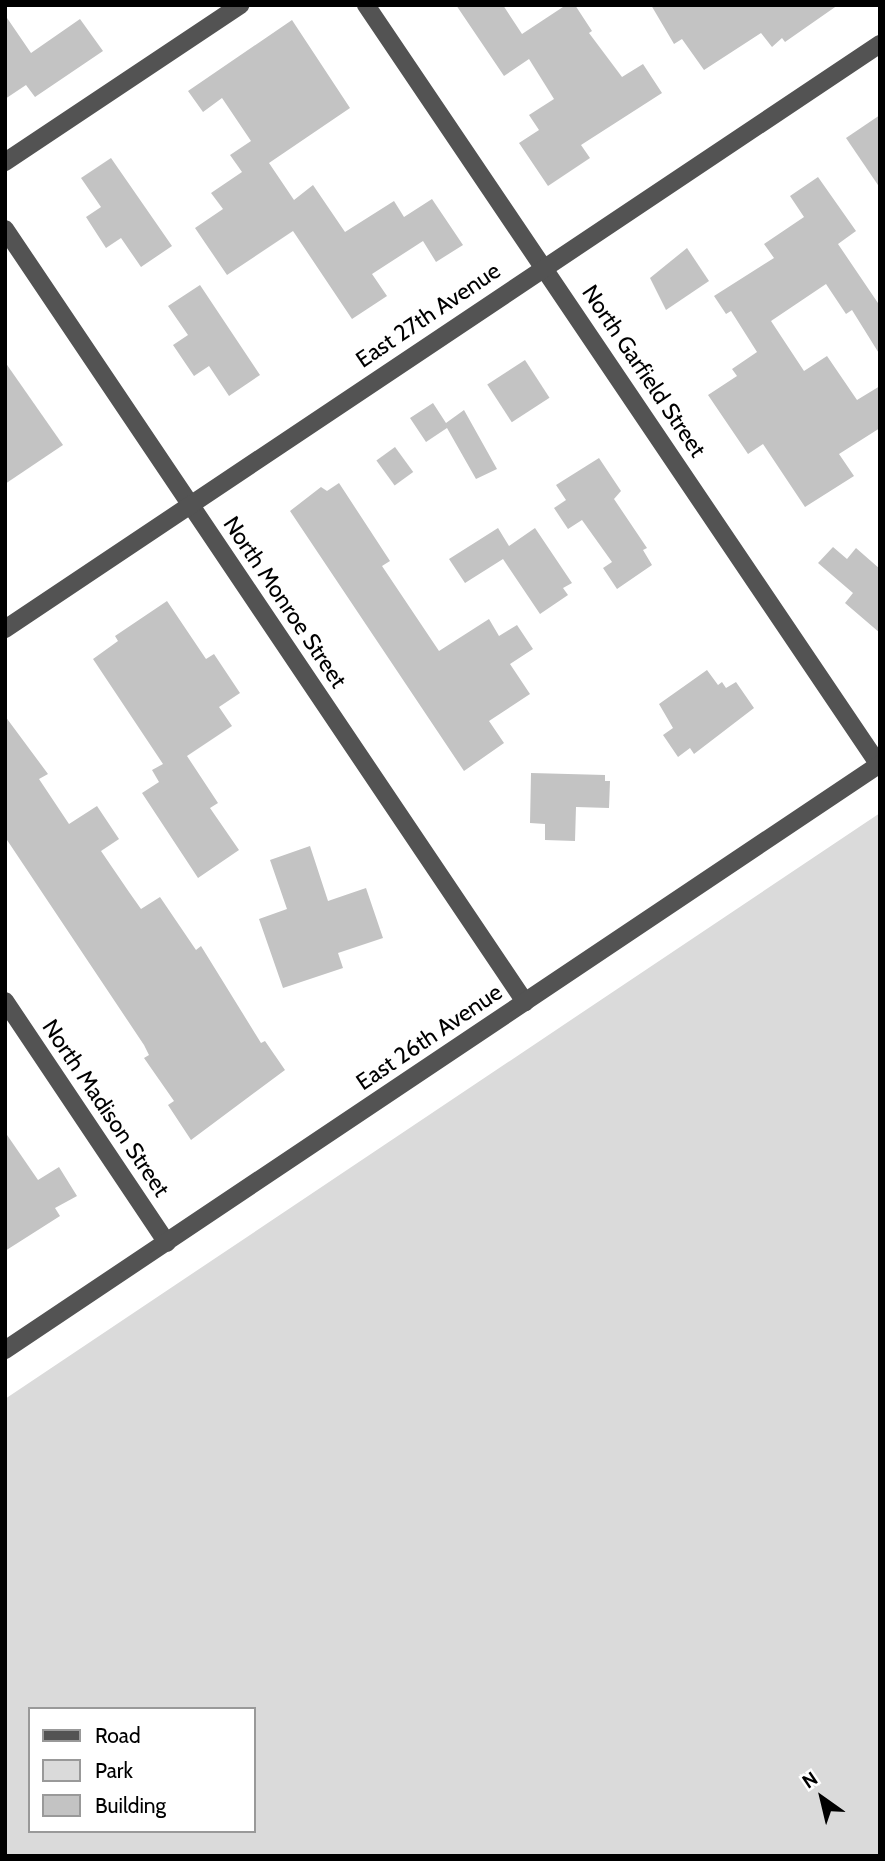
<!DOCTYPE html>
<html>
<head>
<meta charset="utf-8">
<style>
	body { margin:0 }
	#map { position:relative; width:885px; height:1861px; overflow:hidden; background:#fff; font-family:Cabin,sans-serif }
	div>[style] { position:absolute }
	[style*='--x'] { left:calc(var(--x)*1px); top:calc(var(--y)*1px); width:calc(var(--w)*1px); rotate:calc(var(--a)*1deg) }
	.green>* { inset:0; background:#dadada }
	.building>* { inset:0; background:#c3c3c3; transform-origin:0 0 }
	.minor>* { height:18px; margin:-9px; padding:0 9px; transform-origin:9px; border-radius:9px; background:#535353 }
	span { translate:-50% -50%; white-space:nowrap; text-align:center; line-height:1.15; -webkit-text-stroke:6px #fff; paint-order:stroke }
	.street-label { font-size:23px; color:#000 }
	.frame { position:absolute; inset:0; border:7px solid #000; pointer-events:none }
	.legend { position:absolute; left:28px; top:1707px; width:228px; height:126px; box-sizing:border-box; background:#fff; border:2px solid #999; margin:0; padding:9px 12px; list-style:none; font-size:21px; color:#000 }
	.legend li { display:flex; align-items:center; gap:14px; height:35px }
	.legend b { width:35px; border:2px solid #999 }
	.north { position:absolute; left:787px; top:1763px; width:70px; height:70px; -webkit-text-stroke:5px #fff; paint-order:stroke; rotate:326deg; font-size:19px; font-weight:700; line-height:28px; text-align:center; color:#000 }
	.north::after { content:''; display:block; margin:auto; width:24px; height:32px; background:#000; clip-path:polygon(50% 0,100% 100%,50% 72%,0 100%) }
</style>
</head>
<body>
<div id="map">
	<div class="green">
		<div style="clip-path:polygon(evenodd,880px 813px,880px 1856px,5px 1856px,5px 1399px,880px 813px,30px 1709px,254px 1709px,254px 1831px,30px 1831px,30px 1709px)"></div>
	</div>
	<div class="building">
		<div style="clip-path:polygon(456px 5px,503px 5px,522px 34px,566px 5px,575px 5px,592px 31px,589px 33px,622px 77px,643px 64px,662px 93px,581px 145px,590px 158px,548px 186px,519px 143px,539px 130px,529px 115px,554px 99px,529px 59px,504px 76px)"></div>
		<div style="clip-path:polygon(651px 5px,838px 5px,785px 42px,782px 38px,772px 47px,761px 33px,704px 70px,682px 39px,674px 44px)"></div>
		<div style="clip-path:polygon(5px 15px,31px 53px,80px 19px,103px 51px,35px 97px,26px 85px,5px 99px)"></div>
		<div style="clip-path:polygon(292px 20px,350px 108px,269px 163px,294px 200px,313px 185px,345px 232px,394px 201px,404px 217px,432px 199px,463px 245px,436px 262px,423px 241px,372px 274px,387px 296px,352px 319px,293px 231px,227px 275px,195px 228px,223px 209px,211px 193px,242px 172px,230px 155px,251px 141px,222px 98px,203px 112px,188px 91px)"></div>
		<div style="clip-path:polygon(880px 115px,880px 188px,846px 138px)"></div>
		<div style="clip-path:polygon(111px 158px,172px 246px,141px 267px,121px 238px,106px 248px,86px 217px,101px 207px,81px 178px)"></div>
		<div style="clip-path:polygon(818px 177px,856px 231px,838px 244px,880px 306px,880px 355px,852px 310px,846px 314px,826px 284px,771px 321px,804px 371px,827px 356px,857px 400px,880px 386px,880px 428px,839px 454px,854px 476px,805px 507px,763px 444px,748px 454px,708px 395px,737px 376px,732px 369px,757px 352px,731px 311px,726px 314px,714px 296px,774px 258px,764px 244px,804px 217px,790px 196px)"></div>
		<div style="clip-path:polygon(687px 248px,709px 281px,666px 310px,650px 278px)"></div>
		<div style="clip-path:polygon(200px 285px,260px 375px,229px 396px,209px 366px,194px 376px,173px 345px,188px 335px,168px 306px)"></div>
		<div style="left:525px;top:360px;width:45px;height:45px;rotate:57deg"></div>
		<div style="clip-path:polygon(5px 362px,63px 445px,5px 484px)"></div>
		<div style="clip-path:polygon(433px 403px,446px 423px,464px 410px,497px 469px,476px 479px,447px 428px,426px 442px,410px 418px)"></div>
		<div style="left:395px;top:447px;width:31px;height:23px;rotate:54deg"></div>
		<div style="clip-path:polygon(599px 458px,621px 491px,614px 499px,647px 548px,643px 550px,652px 565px,617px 589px,603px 568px,612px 562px,582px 520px,568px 529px,554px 508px,566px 500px,556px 485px)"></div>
		<div style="clip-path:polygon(339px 483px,390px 561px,382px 566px,439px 651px,489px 619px,499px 636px,517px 625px,533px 649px,510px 664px,530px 694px,489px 721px,504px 743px,464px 771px,290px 511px,321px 487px,327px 491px)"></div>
		<div style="clip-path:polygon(498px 528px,509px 546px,535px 528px,572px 583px,563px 588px,568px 595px,540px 614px,503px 559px,465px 583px,449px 559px)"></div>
		<div style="clip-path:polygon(833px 547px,847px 559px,856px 548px,880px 569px,880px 633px,845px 603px,853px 593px,818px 563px)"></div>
		<div style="clip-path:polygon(167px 601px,206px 659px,214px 654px,240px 693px,219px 707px,232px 726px,187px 756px,218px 803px,210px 808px,239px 850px,198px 878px,142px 793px,159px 782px,152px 770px,163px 764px,93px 659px,118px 641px,115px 636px)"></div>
		<div style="clip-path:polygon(707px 670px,718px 685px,722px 682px,726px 688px,736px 682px,754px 708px,694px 754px,690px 748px,678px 757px,663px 735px,673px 728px,659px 704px)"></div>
		<div style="clip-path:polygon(5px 716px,48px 774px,39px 779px,69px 824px,97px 806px,119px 839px,101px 851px,129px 892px,141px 909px,160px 897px,196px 950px,201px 946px,261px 1043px,265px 1041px,285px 1070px,191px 1140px,168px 1105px,174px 1101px,144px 1058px,149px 1055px,144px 1045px,5px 837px)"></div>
		<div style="clip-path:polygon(531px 773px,605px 775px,605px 781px,610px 781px,609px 808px,576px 807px,575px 841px,545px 840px,545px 824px,530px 823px)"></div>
		<div style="clip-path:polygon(310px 846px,328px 901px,366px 888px,383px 938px,338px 953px,343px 968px,283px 988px,259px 919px,287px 909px,270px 860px)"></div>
		<div style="clip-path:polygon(5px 1132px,38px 1180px,59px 1167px,77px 1196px,55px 1208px,60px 1216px,5px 1251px)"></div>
	</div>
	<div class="minor">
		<div style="--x:366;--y:5;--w:917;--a:55.98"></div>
		<div style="--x:5;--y:162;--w:283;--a:-33.7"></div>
		<div style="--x:5;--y:229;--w:932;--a:56.07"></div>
		<div style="--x:5;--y:629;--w:1053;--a:-33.77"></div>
		<div style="--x:5;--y:1001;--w:291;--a:56.2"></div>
		<div style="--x:5;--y:1350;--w:1053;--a:-33.81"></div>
	</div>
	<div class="street-label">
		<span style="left:428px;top:315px;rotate:-34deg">East 27th Avenue</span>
		<span style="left:644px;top:371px;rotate:56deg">North Garfield Street</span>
		<span style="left:285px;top:602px;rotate:56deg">North Monroe Street</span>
		<span style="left:429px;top:1037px;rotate:-34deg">East 26th Avenue</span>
		<span style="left:106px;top:1108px;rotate:56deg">North Madison Street</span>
	</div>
	<div class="frame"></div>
	<ul class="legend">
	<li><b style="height:9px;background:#535353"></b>Road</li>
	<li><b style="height:19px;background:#dadada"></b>Park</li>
	<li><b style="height:19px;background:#c3c3c3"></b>Building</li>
	</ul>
	<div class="north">N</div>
</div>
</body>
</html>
